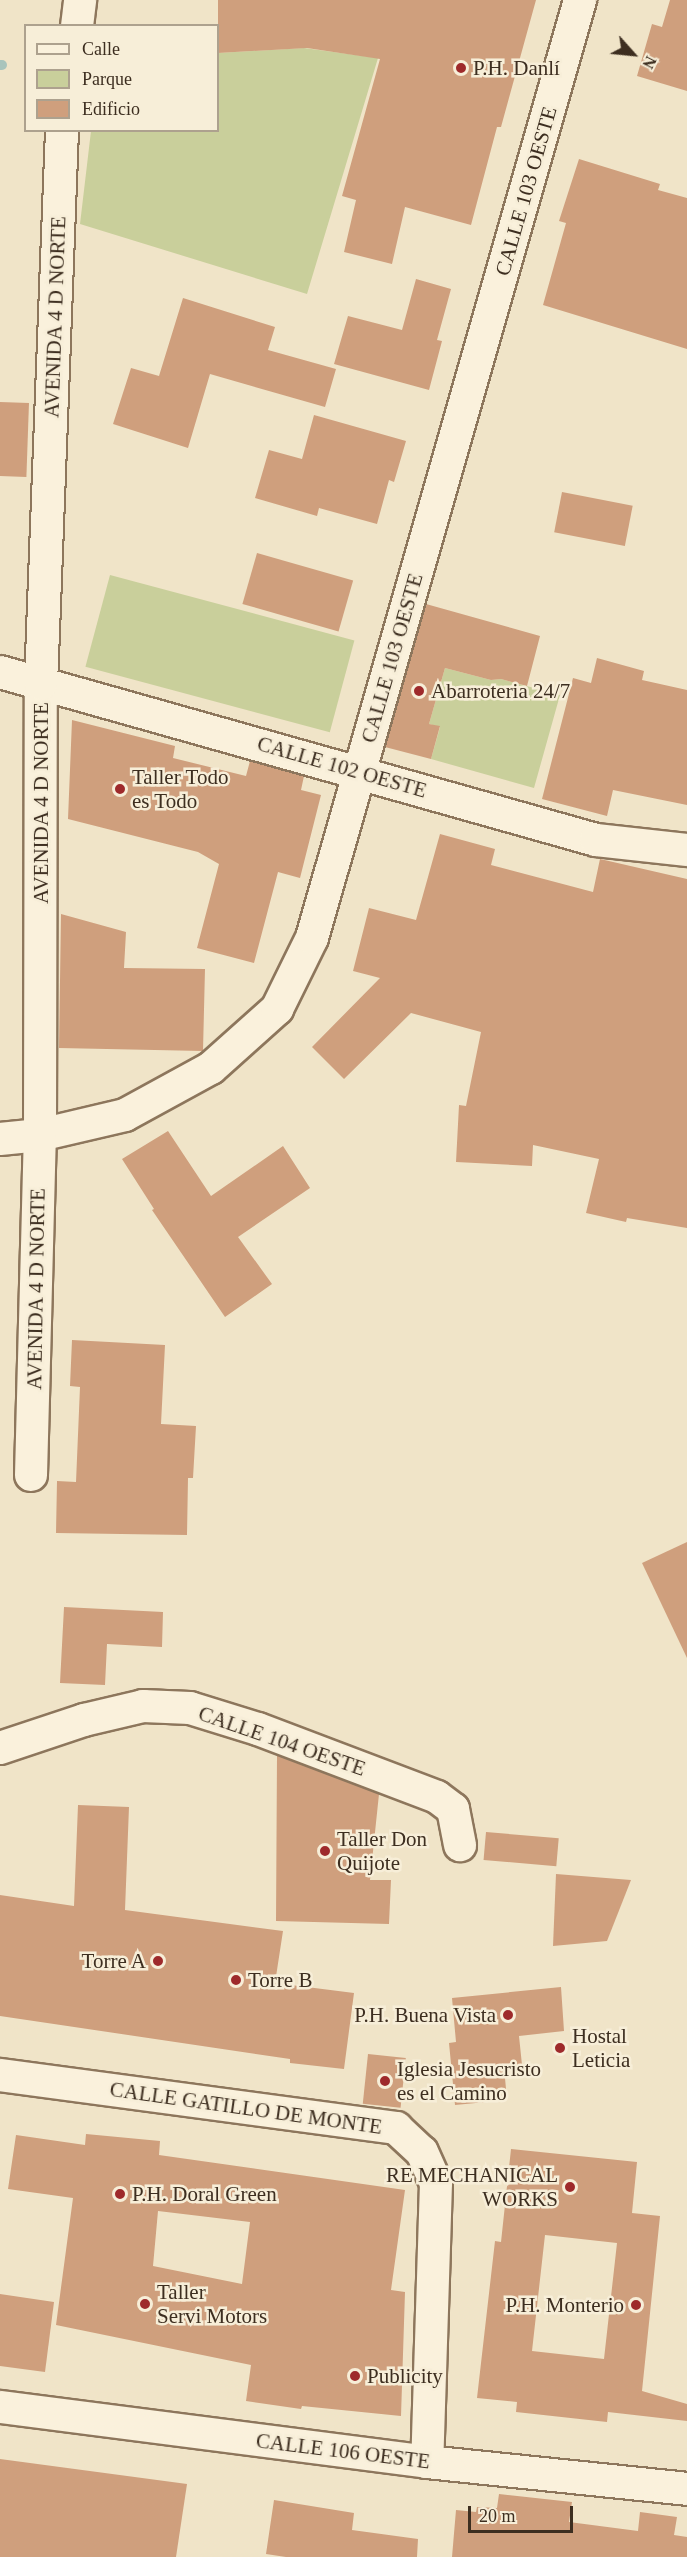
<!DOCTYPE html>
<html>
<head>
<meta charset="utf-8">
<style>
	body { margin:0 }
	#map { position:relative; width:687px; height:2557px; overflow:hidden; background:#f0e4c8; font-family:Georgia,serif }
	div>[style] { position:absolute }
	[style*='--x'] { left:calc(var(--x)*1px); top:calc(var(--y)*1px); width:calc(var(--w)*1px); rotate:calc(var(--a)*1deg) }
	.green>* { inset:0; background:#c9cf9b; transform-origin:0 0 }
	.stream>* { height:10px; margin:-5px; padding:0 5px; transform-origin:5px; border-radius:5px; background:#a9c4bc }
	.building>* { inset:0; background:#cf9f7d; transform-origin:0 0 }
	.roads { filter:drop-shadow(2px 0 #8d765c) drop-shadow(-2px 0 #8d765c) drop-shadow(0 2px #8d765c) drop-shadow(0 -2px #8d765c) }
	.street>* { height:32px; margin:-16px; padding:0 16px; transform-origin:16px; border-radius:16px; background:#faf1dc }
	.dots>* { width:16px; height:16px; translate:-50% -50%; box-sizing:border-box; border:3px solid #f7eed8; border-radius:50% }
	span { translate:-50% -50%; white-space:nowrap; text-align:center; line-height:1.15; -webkit-text-stroke:5px #f7eed8; paint-order:stroke }
	.poi-label { font-size:21px; color:#3d2e20 }
	.left { translate:0 -50%; text-align:left }
	.right { translate:-100% -50%; text-align:right }
	.street-label { font-size:21px; color:#3d2e20 }
	.legend { position:absolute; left:24px; top:24px; width:195px; height:108px; box-sizing:border-box; background:#f7eed8; border:2px solid #ada18e; margin:0; padding:8px 10px; list-style:none; font-size:18px; color:#3d2e20 }
	.legend li { display:flex; align-items:center; gap:12px; height:30px }
	.legend b { width:30px; border:2px solid #ada18e }
	.north { position:absolute; left:603px; top:24px; width:60px; height:60px; -webkit-text-stroke:4px #f7eed8; paint-order:stroke; rotate:117deg; font-size:16px; font-weight:700; line-height:24px; text-align:center; color:#3d2e20 }
	.north::after { content:''; display:block; margin:auto; width:21px; height:27px; background:#3d2e20; clip-path:polygon(50% 0,100% 100%,50% 72%,0 100%) }
	.scale { position:absolute; left:468px; top:2506px; width:105px; height:27px; box-sizing:border-box; border:3px solid #3d2e20; border-top:0; padding-left:8px; font-size:18px; line-height:21px; white-space:nowrap; color:#3d2e20; -webkit-text-stroke:4px #f7eed8; paint-order:stroke }
</style>
</head>
<body>
<div id="map">
	<div class="green">
		<div style="clip-path:polygon(304px 48px,378px 58px,307px 294px,80px 224px,91px 131px,218px 130px,218px 53px)"></div>
		<div style="left:110px;top:575px;width:253px;height:95px;rotate:15deg"></div>
		<div style="clip-path:polygon(445px 668px,491px 680px,501px 679px,560px 695px,534px 788px,431px 759px,440px 727px,429px 724px)"></div>
	</div>
	<div class="stream">
		<div style="--x:0;--y:65;--w:2;--a:0"></div>
	</div>
	<div class="building">
		<div style="clip-path:polygon(218px 0,536px 0,501px 127px,497px 127px,471px 225px,405px 207px,392px 264px,344px 252px,356px 200px,342px 196px,380px 59px,307px 48px,218px 53px)"></div>
		<div style="clip-path:polygon(670px 0,687px 0,687px 91px,637px 76px,652px 24px,662px 27px)"></div>
		<div style="clip-path:polygon(579px 159px,660px 184px,658px 190px,687px 198px,687px 349px,543px 305px,566px 223px,559px 221px)"></div>
		<div style="clip-path:polygon(416px 279px,451px 289px,437px 340px,442px 341px,429px 390px,334px 364px,348px 316px,402px 330px)"></div>
		<div style="clip-path:polygon(183px 298px,275px 327px,268px 350px,336px 369px,325px 407px,210px 374px,188px 448px,113px 424px,131px 368px,159px 376px)"></div>
		<div style="left:0;top:402px;width:29px;height:74px;rotate:2deg"></div>
		<div style="clip-path:polygon(314px 415px,406px 441px,394px 482px,389px 480px,377px 524px,319px 508px,317px 516px,255px 498px,269px 450px,302px 459px)"></div>
		<div style="left:562px;top:492px;width:72px;height:41px;rotate:11deg"></div>
		<div style="left:257px;top:553px;width:100px;height:53px;rotate:16deg"></div>
		<div style="clip-path:polygon(426px 604px,540px 636px,527px 686px,501px 679px,491px 680px,445px 668px,429px 724px,440px 726px,431px 759px,385px 747px)"></div>
		<div style="clip-path:polygon(597px 658px,644px 671px,642px 680px,687px 690px,687px 805px,613px 790px,607px 816px,542px 799px,573px 678px,591px 683px)"></div>
		<div style="clip-path:polygon(72px 720px,175px 746px,173px 758px,246px 776px,250px 761px,304px 776px,301px 790px,321px 795px,300px 878px,278px 872px,254px 963px,197px 948px,219px 864px,198px 852px,68px 819px)"></div>
		<div style="clip-path:polygon(440px 834px,495px 849px,491px 865px,593px 892px,600px 859px,687px 879px,687px 1228px,627px 1218px,626px 1222px,586px 1213px,599px 1159px,533px 1145px,532px 1166px,456px 1162px,459px 1105px,466px 1106px,481px 1032px,411px 1013px,344px 1079px,312px 1047px,380px 978px,353px 971px,369px 908px,416px 920px)"></div>
		<div style="clip-path:polygon(61px 914px,126px 932px,124px 968px,205px 969px,203px 1051px,59px 1048px)"></div>
		<div style="clip-path:polygon(168px 1131px,211px 1196px,283px 1146px,310px 1188px,238px 1237px,272px 1284px,225px 1317px,152px 1210px,154px 1209px,122px 1159px)"></div>
		<div style="clip-path:polygon(72px 1340px,165px 1345px,161px 1424px,196px 1426px,193px 1478px,188px 1478px,187px 1535px,56px 1533px,57px 1481px,76px 1482px,80px 1387px,70px 1386px)"></div>
		<div style="clip-path:polygon(687px 1542px,687px 1658px,642px 1563px)"></div>
		<div style="clip-path:polygon(64px 1607px,163px 1612px,162px 1647px,107px 1644px,105px 1685px,60px 1683px)"></div>
		<div style="clip-path:polygon(277px 1755px,379px 1794px,370px 1880px,391px 1880px,389px 1924px,276px 1921px)"></div>
		<div style="clip-path:polygon(78px 1805px,129px 1807px,125px 1910px,283px 1931px,275px 1983px,354px 1993px,344px 2069px,290px 2063px,290px 2059px,0 2016px,0 1895px,74px 1906px)"></div>
		<div style="left:486px;top:1832px;width:73px;height:28px;rotate:5deg"></div>
		<div style="clip-path:polygon(556px 1874px,631px 1880px,607px 1941px,553px 1946px)"></div>
		<div style="clip-path:polygon(561px 1987px,564px 2031px,519px 2036px,522px 2065px,504px 2067px,507px 2100px,455px 2105px,449px 2043px,456px 2042px,452px 1998px)"></div>
		<div style="left:368px;top:2054px;width:38px;height:50px;rotate:6deg"></div>
		<div style="clip-path:polygon(evenodd,86px 2134px,160px 2141px,159px 2155px,405px 2190px,391px 2290px,405px 2292px,401px 2416px,302px 2406px,301px 2409px,246px 2401px,251px 2365px,56px 2325px,73px 2198px,8px 2189px,16px 2135px,85px 2145px,86px 2134px,158px 2211px,250px 2222px,242px 2284px,153px 2266px,158px 2211px)"></div>
		<div style="clip-path:polygon(evenodd,511px 2149px,637px 2162px,632px 2213px,660px 2216px,642px 2391px,687px 2404px,687px 2421px,608px 2412px,607px 2422px,516px 2412px,517px 2402px,477px 2398px,495px 2241px,501px 2242px,511px 2149px,545px 2235px,617px 2243px,604px 2359px,532px 2351px,545px 2235px)"></div>
		<div style="clip-path:polygon(0 2294px,54px 2302px,45px 2372px,0 2366px)"></div>
		<div style="clip-path:polygon(0 2459px,187px 2484px,176px 2557px,0 2557px)"></div>
		<div style="clip-path:polygon(499px 2494px,572px 2502px,569px 2522px,638px 2531px,640px 2512px,677px 2517px,674px 2535px,687px 2537px,687px 2557px,452px 2557px,456px 2510px,476px 2512px,477px 2507px,497px 2508px)"></div>
		<div style="clip-path:polygon(274px 2500px,354px 2513px,352px 2530px,418px 2539px,417px 2557px,286px 2557px,266px 2554px)"></div>
	</div>
	<div class="roads">
		<div class="street">
			<div style="--x:77;--y:26;--w:26;--a:-83"></div>
			<div style="--x:0;--y:672;--w:619;--a:15.74"></div>
			<div style="--x:596;--y:840;--w:92;--a:6.3"></div>
			<div style="--x:0;--y:1139;--w:40;--a:-5.7"></div>
			<div style="--x:40;--y:1135;--w:87;--a:-13.2"></div>
			<div style="--x:125;--y:1115;--w:98;--a:-28.7"></div>
			<div style="--x:211;--y:1068;--w:89;--a:-41.8"></div>
			<div style="--x:277;--y:1009;--w:79;--a:-63.8"></div>
			<div style="--x:312;--y:938;--w:976;--a:-74.05"></div>
			<div style="--x:31;--y:1475;--w:340;--a:-88.5"></div>
			<div style="--x:40;--y:1135;--w:451;--a:-89.9"></div>
			<div style="--x:41;--y:684;--w:554;--a:-87.83"></div>
			<div style="--x:0;--y:1748;--w:89;--a:-18.4"></div>
			<div style="--x:84;--y:1720;--w:61;--a:-13.3"></div>
			<div style="--x:143;--y:1706;--w:47;--a:2.4"></div>
			<div style="--x:190;--y:1708;--w:71;--a:17.2"></div>
			<div style="--x:258;--y:1729;--w:191;--a:20.8"></div>
			<div style="--x:437;--y:1797;--w:20;--a:37"></div>
			<div style="--x:453;--y:1809;--w:37;--a:79"></div>
			<div style="--x:0;--y:2075;--w:400;--a:7.6"></div>
			<div style="--x:396;--y:2128;--w:35;--a:43"></div>
			<div style="--x:422;--y:2152;--w:34;--a:66"></div>
			<div style="--x:436;--y:2183;--w:279;--a:91.8"></div>
			<div style="--x:0;--y:2407;--w:431;--a:7.3"></div>
			<div style="--x:427;--y:2462;--w:261;--a:5.9"></div>
		</div>
	</div>
	<div class="dots">
		<div style="left:461px;top:68px;background:#9e2a2b"></div>
		<div style="left:419px;top:691px;background:#9e2a2b"></div>
		<div style="left:120px;top:789px;background:#9e2a2b"></div>
		<div style="left:325px;top:1851px;background:#9e2a2b"></div>
		<div style="left:158px;top:1961px;background:#9e2a2b"></div>
		<div style="left:236px;top:1980px;background:#9e2a2b"></div>
		<div style="left:508px;top:2015px;background:#9e2a2b"></div>
		<div style="left:560px;top:2048px;background:#9e2a2b"></div>
		<div style="left:385px;top:2081px;background:#9e2a2b"></div>
		<div style="left:570px;top:2187px;background:#9e2a2b"></div>
		<div style="left:120px;top:2194px;background:#9e2a2b"></div>
		<div style="left:145px;top:2304px;background:#9e2a2b"></div>
		<div style="left:636px;top:2305px;background:#9e2a2b"></div>
		<div style="left:355px;top:2376px;background:#9e2a2b"></div>
	</div>
	<div class="poi-label">
		<span class="left" style="left:473px;top:68px">P.H. Danlí</span>
		<span class="left" style="left:431px;top:691px">Abarroteria 24/7</span>
		<span class="left" style="left:132px;top:789px">Taller Todo<br>es Todo</span>
		<span class="left" style="left:337px;top:1851px">Taller Don<br>Quijote</span>
		<span class="right" style="left:146px;top:1961px">Torre A</span>
		<span class="left" style="left:248px;top:1980px">Torre B</span>
		<span class="right" style="left:496px;top:2015px">P.H. Buena Vista</span>
		<span class="left" style="left:572px;top:2048px">Hostal<br>Leticia</span>
		<span class="left" style="left:397px;top:2081px">Iglesia Jesucristo<br>es el Camino</span>
		<span class="right" style="left:558px;top:2187px">RE MECHANICAL<br>WORKS</span>
		<span class="left" style="left:132px;top:2194px">P.H. Doral Green</span>
		<span class="left" style="left:157px;top:2304px">Taller<br>Servi Motors</span>
		<span class="right" style="left:624px;top:2305px">P.H. Monterio</span>
		<span class="left" style="left:367px;top:2376px">Publicity</span>
	</div>
	<div class="street-label">
		<span style="left:526px;top:191px;rotate:-74deg">CALLE 103 OESTE</span>
		<span style="left:55px;top:317px;rotate:-88deg">AVENIDA 4 D NORTE</span>
		<span style="left:392px;top:658px;rotate:-74deg">CALLE 103 OESTE</span>
		<span style="left:342px;top:767px;rotate:16deg">CALLE 102 OESTE</span>
		<span style="left:41px;top:803px;rotate:-90deg">AVENIDA 4 D NORTE</span>
		<span style="left:36px;top:1289px;rotate:-89deg">AVENIDA 4 D NORTE</span>
		<span style="left:282px;top:1741px;rotate:19deg">CALLE 104 OESTE</span>
		<span style="left:246px;top:2108px;rotate:8deg">CALLE GATILLO DE MONTE</span>
		<span style="left:343px;top:2451px;rotate:7deg">CALLE 106 OESTE</span>
	</div>
	<ul class="legend">
	<li><b style="height:8px;background:#faf1dc"></b>Calle</li>
	<li><b style="height:16px;background:#c9cf9b"></b>Parque</li>
	<li><b style="height:16px;background:#cf9f7d"></b>Edificio</li>
	</ul>
	<div class="north">N</div>
	<div class="scale">20 m</div>
</div>
</body>
</html>
